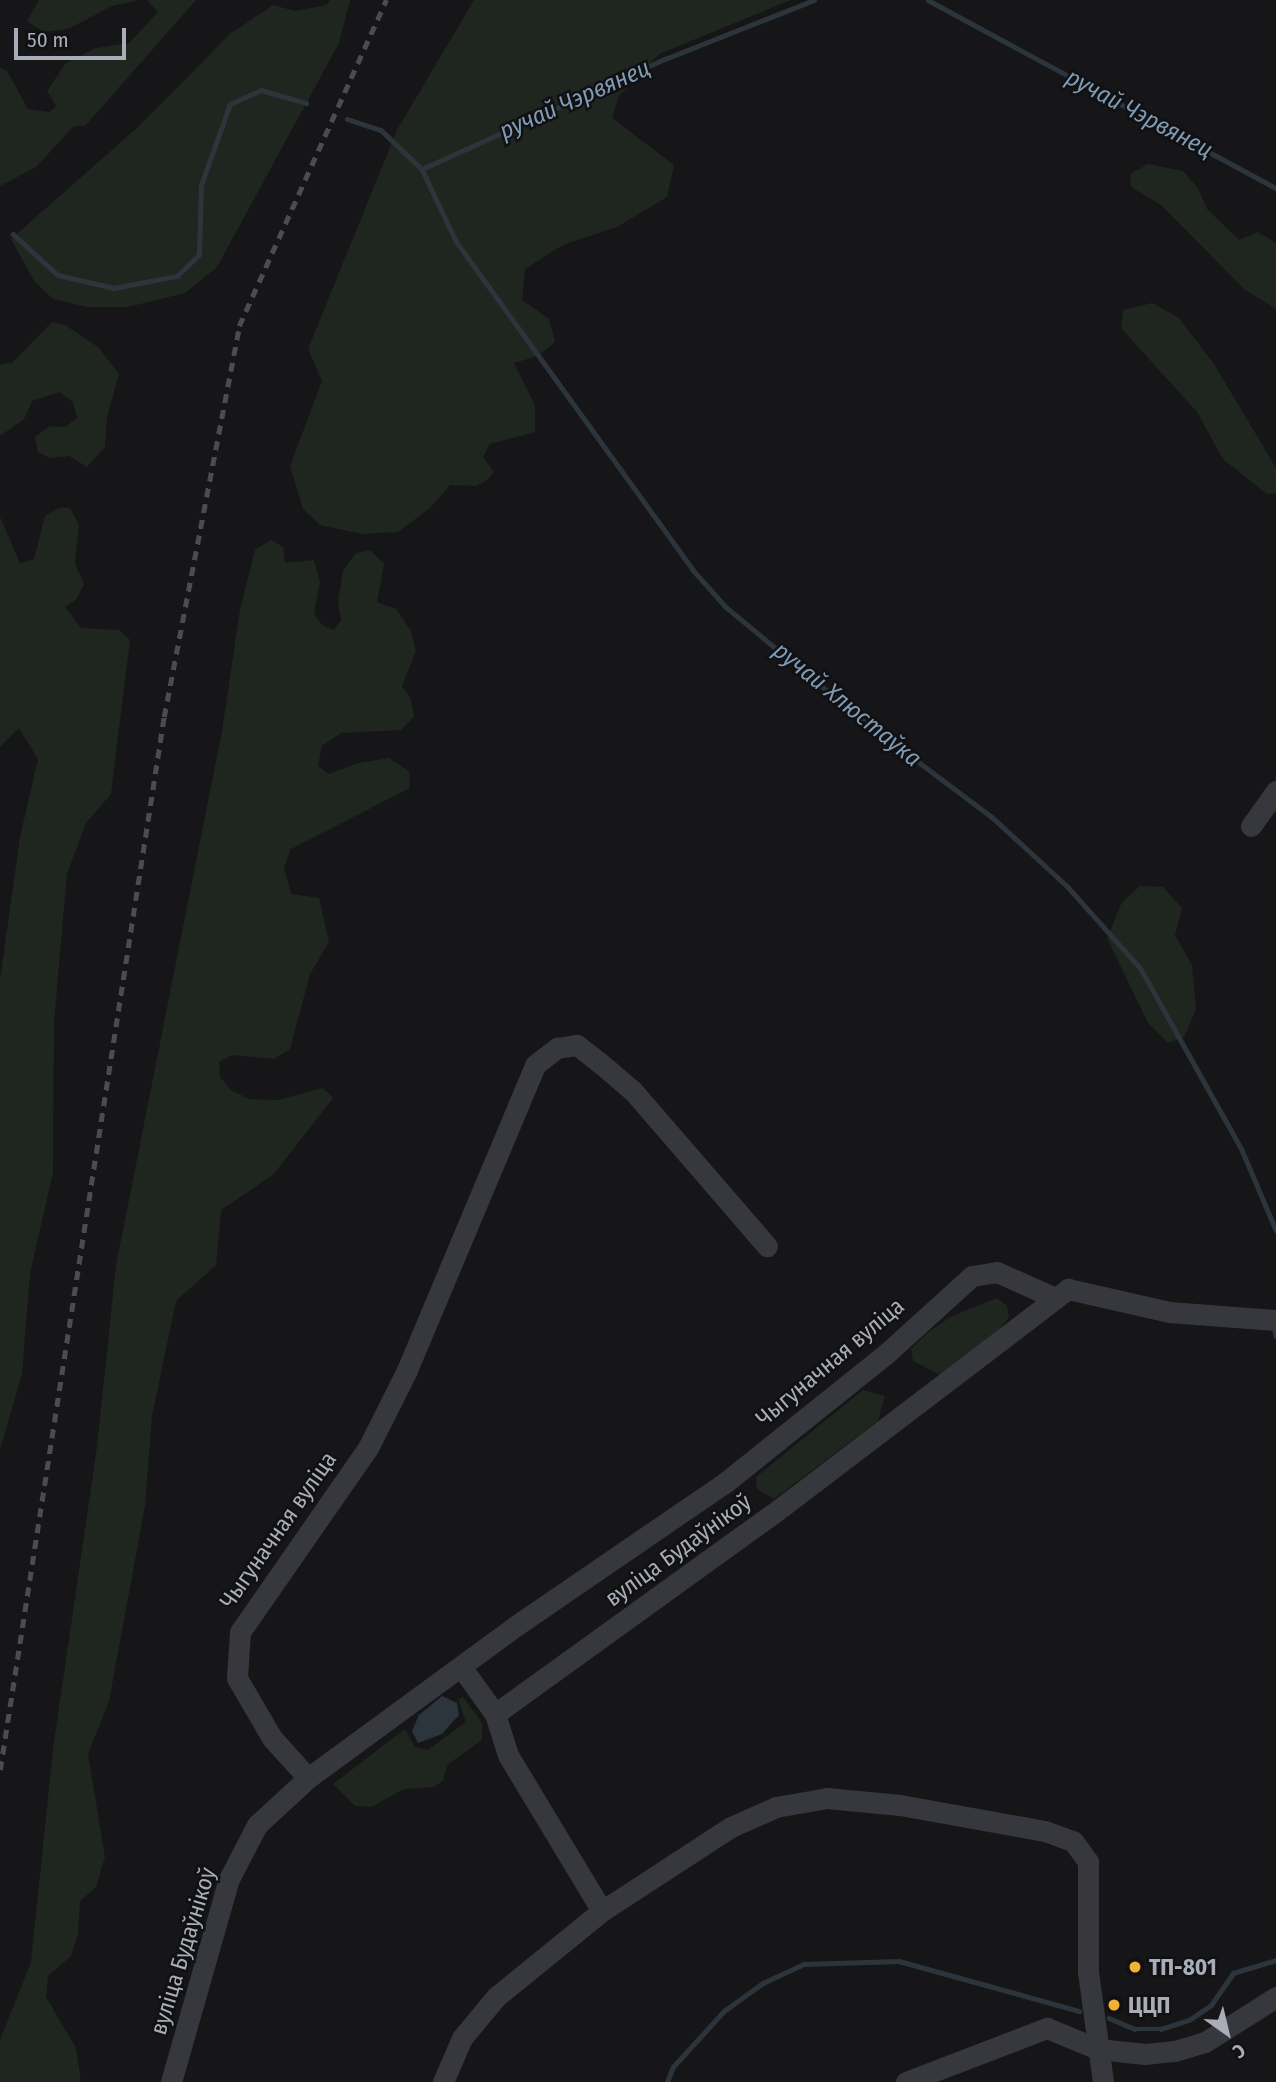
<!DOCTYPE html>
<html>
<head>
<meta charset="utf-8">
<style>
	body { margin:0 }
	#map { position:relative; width:1276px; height:2082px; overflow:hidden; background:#161618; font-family:"Fira Sans Condensed",sans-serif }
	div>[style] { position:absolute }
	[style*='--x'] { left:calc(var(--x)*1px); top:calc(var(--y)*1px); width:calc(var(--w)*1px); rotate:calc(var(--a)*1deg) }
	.green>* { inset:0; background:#1e261f }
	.water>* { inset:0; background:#2c353c }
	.stream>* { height:4.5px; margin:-2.25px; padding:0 2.25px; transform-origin:2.25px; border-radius:2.25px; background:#2c353c }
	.minor>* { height:21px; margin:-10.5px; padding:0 10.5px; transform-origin:10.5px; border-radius:10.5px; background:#37383d }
	.rail>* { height:4.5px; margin-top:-2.25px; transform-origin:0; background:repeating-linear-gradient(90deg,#4a4c52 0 9px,transparent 0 16px) }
	.dots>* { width:19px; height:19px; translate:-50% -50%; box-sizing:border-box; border:4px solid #111113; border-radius:50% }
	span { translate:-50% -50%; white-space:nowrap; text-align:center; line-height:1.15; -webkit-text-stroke:5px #111113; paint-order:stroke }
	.street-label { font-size:23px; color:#a8adb8 }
	.poi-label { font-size:23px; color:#a8adb8; font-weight:700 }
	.left { translate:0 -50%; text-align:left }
	.water-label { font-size:24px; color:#7f9bb3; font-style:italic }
	.north { position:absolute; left:1192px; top:1998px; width:70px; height:70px; -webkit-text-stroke:5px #111113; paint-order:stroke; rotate:146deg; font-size:19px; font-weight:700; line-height:28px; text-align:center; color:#a8adb8 }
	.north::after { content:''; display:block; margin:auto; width:24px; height:32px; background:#a8adb8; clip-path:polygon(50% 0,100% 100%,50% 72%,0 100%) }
	.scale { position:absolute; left:14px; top:28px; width:112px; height:32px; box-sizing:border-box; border:4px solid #a8adb8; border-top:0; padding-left:9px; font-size:21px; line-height:24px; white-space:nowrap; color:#a8adb8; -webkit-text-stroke:5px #111113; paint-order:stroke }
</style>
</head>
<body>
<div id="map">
	<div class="green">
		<div style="clip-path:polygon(39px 0,139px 0,112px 6px,68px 29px,44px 32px,27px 21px)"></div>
		<div style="clip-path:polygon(147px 0,196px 0,85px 126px,74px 126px,36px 167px,0 186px,0 68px,7px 71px,28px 109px,50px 112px,56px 106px,47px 91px,66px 63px,96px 48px,129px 43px,158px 12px)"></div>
		<div style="clip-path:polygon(330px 0,350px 0,339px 43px,217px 267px,185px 293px,128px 307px,87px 307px,53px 299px,34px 281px,11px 239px,138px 127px,230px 34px,273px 5px,295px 11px,326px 5px)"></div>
		<div style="clip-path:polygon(474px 0,791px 0,659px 54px,619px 96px,612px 118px,674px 165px,667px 197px,617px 227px,563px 245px,525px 269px,522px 300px,549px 319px,555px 342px,538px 356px,514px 363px,535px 405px,535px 432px,490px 444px,483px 457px,494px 472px,487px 480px,476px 486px,450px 485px,430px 508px,398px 532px,362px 534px,320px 525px,303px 509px,290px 466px,322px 381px,308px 349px,397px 130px)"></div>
		<div style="clip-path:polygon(1148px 164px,1183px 171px,1198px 188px,1207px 209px,1239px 240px,1258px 232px,1276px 243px,1276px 309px,1244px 289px,1161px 205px,1131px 187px,1130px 174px)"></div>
		<div style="clip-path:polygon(1152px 303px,1179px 318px,1214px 364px,1276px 468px,1276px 493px,1267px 494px,1223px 459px,1197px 412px,1121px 328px,1123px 310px)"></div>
		<div style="clip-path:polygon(52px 322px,65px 325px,98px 347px,119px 374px,107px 417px,105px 447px,87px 467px,69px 456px,50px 458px,38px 452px,35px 437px,50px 426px,65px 427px,77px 418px,73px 402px,59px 392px,32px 401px,24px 419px,0 436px,0 365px,13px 362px)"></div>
		<div style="clip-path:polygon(59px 508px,70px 508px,79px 525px,75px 564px,84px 584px,76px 600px,65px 607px,81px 628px,119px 630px,130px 640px,111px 794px,86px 823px,67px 874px,54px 1022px,53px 1172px,30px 1274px,22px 1374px,0 1450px,0 980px,20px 837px,38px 759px,19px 728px,0 747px,0 517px,20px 563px,34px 559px,45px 516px)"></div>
		<div style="clip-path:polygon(271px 540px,283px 547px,285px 563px,314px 560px,320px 582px,314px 613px,322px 625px,334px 630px,341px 620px,338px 602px,343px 571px,356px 553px,370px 550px,384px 564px,377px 602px,396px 609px,411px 631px,416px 651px,402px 686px,411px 699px,414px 717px,401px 730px,341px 733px,322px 746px,318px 766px,329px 774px,358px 763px,389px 758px,409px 771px,410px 788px,291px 849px,284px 867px,291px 894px,319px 898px,329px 942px,310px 974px,290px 1049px,274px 1059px,232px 1055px,219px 1062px,220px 1077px,231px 1090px,249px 1099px,278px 1100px,323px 1088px,333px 1098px,273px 1175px,221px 1210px,216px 1265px,176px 1301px,152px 1416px,145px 1506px,109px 1701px,88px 1754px,105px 1857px,96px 1887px,80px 1901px,78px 1933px,71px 1956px,48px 1976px,46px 1997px,76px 2048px,81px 2082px,0 2082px,0 2040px,31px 1962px,53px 1749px,97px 1447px,116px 1265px,222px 731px,240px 610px,255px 550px)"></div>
		<div style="clip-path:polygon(1140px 886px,1163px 887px,1182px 908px,1175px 935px,1192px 965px,1196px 1009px,1184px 1037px,1168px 1043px,1148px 1023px,1107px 938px,1122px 902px)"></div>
		<div style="clip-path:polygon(997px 1298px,1007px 1306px,1009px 1317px,990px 1341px,946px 1378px,913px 1361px,911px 1349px,927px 1333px,952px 1316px)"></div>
		<div style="clip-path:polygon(863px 1390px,885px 1396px,878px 1421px,774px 1499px,757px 1489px,756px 1477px)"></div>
		<div style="clip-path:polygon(463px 1697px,482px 1723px,482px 1740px,447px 1765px,443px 1781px,433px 1787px,404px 1789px,371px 1807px,355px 1806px,333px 1784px,405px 1729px,415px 1747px,428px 1750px,466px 1722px,458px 1699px)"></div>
	</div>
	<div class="water">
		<div style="clip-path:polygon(442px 1696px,457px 1703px,459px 1715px,442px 1734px,418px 1743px,412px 1731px,419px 1715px)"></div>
	</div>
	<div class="stream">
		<div style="--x:928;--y:0;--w:396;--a:28.4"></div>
		<div style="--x:347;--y:119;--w:36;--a:18"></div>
		<div style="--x:381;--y:130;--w:57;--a:43.6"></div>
		<div style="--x:422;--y:169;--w:267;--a:-24.4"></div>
		<div style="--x:665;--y:59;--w:160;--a:-21.6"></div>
		<div style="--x:422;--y:169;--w:80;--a:64.7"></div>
		<div style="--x:456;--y:241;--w:405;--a:54.2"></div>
		<div style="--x:693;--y:570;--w:50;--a:48.3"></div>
		<div style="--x:726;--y:607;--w:174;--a:39.6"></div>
		<div style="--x:860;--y:718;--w:165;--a:36.9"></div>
		<div style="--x:992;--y:817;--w:103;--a:42.6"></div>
		<div style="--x:1068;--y:887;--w:110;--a:48.3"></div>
		<div style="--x:1141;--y:969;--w:207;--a:60.8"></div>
		<div style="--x:1242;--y:1150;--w:87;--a:67"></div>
		<div style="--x:13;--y:234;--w:61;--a:42.3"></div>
		<div style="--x:58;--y:275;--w:57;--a:13.1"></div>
		<div style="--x:114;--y:288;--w:64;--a:-10.8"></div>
		<div style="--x:177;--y:276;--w:30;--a:-44"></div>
		<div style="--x:199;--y:255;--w:70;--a:-88.4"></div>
		<div style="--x:201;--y:185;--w:86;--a:-70.3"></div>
		<div style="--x:230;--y:104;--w:34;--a:-24"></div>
		<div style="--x:261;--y:90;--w:47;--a:16.1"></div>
		<div style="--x:1275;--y:1332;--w:4;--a:76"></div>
		<div style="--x:1109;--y:2018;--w:28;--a:23"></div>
		<div style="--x:1135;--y:2029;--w:26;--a:0"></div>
		<div style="--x:1161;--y:2029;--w:29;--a:-18"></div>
		<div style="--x:1189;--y:2020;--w:27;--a:-34"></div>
		<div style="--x:1211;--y:2005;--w:39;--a:-55"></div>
		<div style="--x:1233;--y:1973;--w:45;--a:-16.8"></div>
		<div style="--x:667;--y:2082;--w:16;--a:-68"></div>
		<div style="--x:673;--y:2067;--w:76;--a:-47.7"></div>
		<div style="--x:724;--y:2011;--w:48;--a:-35.7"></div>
		<div style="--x:763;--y:1983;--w:45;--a:-24.9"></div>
		<div style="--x:804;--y:1964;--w:95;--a:-1.8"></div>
		<div style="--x:899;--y:1961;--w:187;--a:15.5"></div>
	</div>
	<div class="minor">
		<div style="--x:1251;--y:826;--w:43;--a:-54.5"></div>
		<div style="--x:462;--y:1668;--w:57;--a:54.3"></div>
		<div style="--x:308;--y:1778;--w:54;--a:-132"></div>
		<div style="--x:272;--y:1738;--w:69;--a:-120.3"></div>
		<div style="--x:237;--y:1678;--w:46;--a:-86.3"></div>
		<div style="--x:240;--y:1632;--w:224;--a:-55.2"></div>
		<div style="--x:368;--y:1448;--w:87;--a:-63.4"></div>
		<div style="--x:407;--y:1370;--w:331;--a:-67.2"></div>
		<div style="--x:535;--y:1065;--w:28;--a:-38"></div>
		<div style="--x:557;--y:1048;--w:20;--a:-9"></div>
		<div style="--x:577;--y:1045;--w:28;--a:38"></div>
		<div style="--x:599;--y:1062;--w:45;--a:40.5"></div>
		<div style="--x:633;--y:1091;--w:205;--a:49.2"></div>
		<div style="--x:602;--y:1911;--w:182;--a:-121.1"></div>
		<div style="--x:508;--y:1755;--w:43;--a:-107.6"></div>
		<div style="--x:495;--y:1714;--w:339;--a:-35.8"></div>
		<div style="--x:770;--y:1516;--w:375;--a:-37.3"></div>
		<div style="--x:1068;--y:1289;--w:104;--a:12.8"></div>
		<div style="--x:1169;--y:1312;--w:107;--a:4.3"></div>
		<div style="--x:171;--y:2082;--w:211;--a:-74.1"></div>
		<div style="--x:229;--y:1879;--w:61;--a:-62.6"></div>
		<div style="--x:257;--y:1825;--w:69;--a:-42.7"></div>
		<div style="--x:308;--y:1778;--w:259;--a:-36.2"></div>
		<div style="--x:517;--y:1625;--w:253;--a:-34.4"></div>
		<div style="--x:726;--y:1482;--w:206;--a:-38.7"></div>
		<div style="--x:887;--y:1353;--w:115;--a:-42.2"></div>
		<div style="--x:972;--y:1276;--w:25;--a:-9"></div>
		<div style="--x:997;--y:1272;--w:64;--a:24.1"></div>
		<div style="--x:443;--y:2082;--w:48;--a:-66.6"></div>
		<div style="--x:462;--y:2038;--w:53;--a:-50.3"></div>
		<div style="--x:496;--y:1997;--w:136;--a:-39.1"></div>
		<div style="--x:602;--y:1911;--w:154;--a:-33.1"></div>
		<div style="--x:731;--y:1827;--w:49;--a:-24"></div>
		<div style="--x:776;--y:1807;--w:52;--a:-10"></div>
		<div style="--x:827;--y:1798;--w:73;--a:5.5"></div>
		<div style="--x:900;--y:1805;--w:147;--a:10.2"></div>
		<div style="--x:1045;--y:1831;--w:30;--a:20"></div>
		<div style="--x:1073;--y:1841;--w:26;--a:54"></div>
		<div style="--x:1088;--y:1862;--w:110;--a:90"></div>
		<div style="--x:1088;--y:1972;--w:111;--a:82.2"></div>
		<div style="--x:906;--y:2082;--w:151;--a:-21"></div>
		<div style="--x:1047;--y:2028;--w:55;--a:22.4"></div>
		<div style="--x:1098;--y:2049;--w:47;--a:6.1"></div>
		<div style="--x:1145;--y:2054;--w:30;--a:-6"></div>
		<div style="--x:1175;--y:2051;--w:31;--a:-17"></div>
		<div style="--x:1205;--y:2042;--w:84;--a:-32.4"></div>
	</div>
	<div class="rail">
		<div style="--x:0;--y:1770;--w:1066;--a:-81.15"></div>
		<div style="--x:164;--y:717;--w:398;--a:-79.1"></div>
		<div style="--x:239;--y:326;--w:358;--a:-65.7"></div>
	</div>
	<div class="dots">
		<div style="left:1135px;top:1967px;background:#f2b134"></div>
		<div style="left:1114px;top:2005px;background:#f2b134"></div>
	</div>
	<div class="street-label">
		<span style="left:830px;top:1362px;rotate:-40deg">Чыгуначная вуліца</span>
		<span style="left:278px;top:1530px;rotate:-55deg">Чыгуначная вуліца</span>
		<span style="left:678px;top:1550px;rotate:-36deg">вуліца Будаўнікоў</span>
		<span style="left:183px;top:1951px;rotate:-73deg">вуліца Будаўнікоў</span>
	</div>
	<div class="poi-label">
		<span class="left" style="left:1149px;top:1967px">ТП-801</span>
		<span class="left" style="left:1128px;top:2005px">ЦЦП</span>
	</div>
	<div class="water-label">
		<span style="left:575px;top:100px;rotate:-24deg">ручай Чэрвянец</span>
		<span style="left:1139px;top:114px;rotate:28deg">ручай Чэрвянец</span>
		<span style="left:847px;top:705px;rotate:39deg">ручай Хлюстаўка</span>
	</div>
	<div class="north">С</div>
	<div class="scale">50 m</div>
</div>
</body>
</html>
